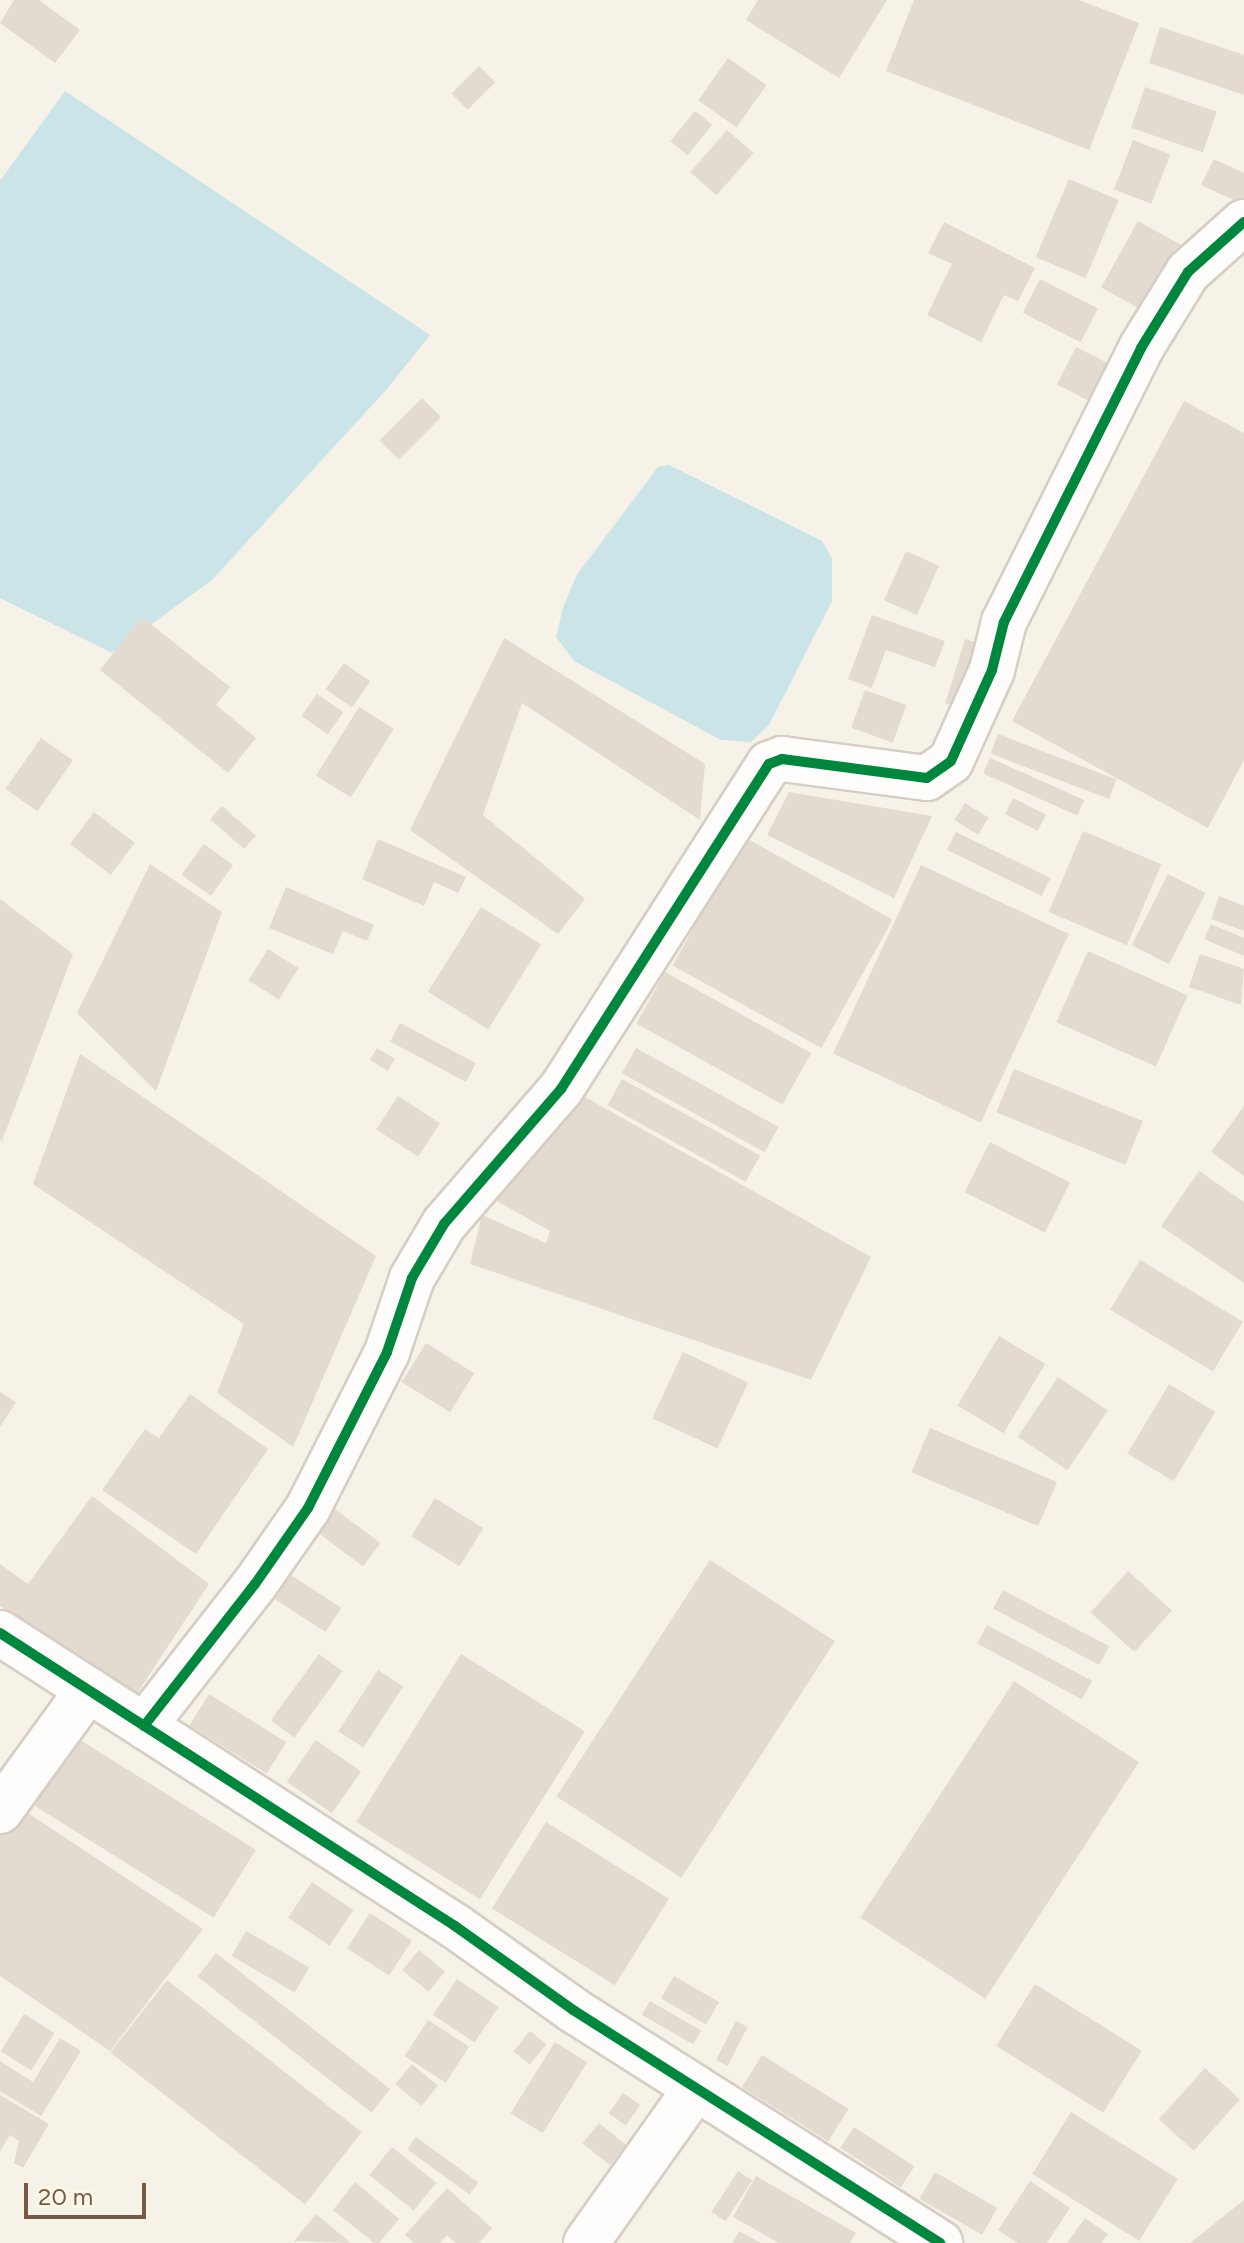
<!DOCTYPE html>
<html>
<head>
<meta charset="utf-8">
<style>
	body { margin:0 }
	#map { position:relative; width:1244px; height:2243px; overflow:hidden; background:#f7f2e8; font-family:Figtree,sans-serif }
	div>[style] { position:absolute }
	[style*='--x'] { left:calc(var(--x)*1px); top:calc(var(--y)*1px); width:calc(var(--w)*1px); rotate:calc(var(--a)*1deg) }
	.water>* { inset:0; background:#cae4e8 }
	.building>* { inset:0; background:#e3dad0; transform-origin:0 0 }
	.roads { filter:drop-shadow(2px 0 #d6cec5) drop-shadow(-2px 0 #d6cec5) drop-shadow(0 2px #d6cec5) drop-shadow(0 -2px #d6cec5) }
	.minor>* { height:44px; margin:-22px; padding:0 22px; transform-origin:22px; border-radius:22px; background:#fefdfc }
	.cycleway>* { height:10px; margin:-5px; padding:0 5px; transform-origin:5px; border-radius:5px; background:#00873e }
	span { translate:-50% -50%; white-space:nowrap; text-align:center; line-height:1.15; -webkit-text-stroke:6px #fff8e9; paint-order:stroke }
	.scale { position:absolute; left:24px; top:2183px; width:122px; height:36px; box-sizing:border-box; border:4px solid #765a47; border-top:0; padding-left:10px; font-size:24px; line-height:28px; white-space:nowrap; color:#765a47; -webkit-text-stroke:6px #fff8e9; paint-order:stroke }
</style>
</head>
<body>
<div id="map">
	<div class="water">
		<div style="clip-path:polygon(65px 91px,430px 335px,386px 390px,212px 580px,112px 653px,0 598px,0 181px)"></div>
		<div style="clip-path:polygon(669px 465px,822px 541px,832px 559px,832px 601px,769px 725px,751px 742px,721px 740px,574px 661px,556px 637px,563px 608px,576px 576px,658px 467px)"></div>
	</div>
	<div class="building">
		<div style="clip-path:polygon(14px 0,39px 0,80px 30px,55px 63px,0 23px)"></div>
		<div style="clip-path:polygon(758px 0,887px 0,839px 78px,746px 20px)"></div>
		<div style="clip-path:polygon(914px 0,1079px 0,1139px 23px,1089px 150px,886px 71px)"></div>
		<div style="clip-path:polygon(1160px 27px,1244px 55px,1244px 95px,1149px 63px)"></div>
		<div style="left:728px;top:58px;width:47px;height:52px;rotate:35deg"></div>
		<div style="left:479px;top:66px;width:23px;height:39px;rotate:45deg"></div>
		<div style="left:1145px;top:87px;width:76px;height:43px;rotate:19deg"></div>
		<div style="left:695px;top:111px;width:22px;height:39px;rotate:39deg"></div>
		<div style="left:727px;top:130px;width:35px;height:56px;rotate:41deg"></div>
		<div style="left:1133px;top:140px;width:40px;height:53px;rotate:21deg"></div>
		<div style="clip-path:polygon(1214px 159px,1244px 173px,1244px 205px,1201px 185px)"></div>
		<div style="left:1069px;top:179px;width:54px;height:85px;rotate:23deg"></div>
		<div style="left:1138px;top:221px;width:54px;height:76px;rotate:29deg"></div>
		<div style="clip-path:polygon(944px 222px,1035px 268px,1018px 301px,1004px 295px,981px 342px,927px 315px,952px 264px,928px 253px)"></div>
		<div style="left:1040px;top:279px;width:65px;height:38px;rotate:27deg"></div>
		<div style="left:1076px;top:347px;width:44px;height:42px;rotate:27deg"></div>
		<div style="left:422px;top:398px;width:27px;height:60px;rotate:45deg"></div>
		<div style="clip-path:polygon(1184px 401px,1244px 433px,1244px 760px,1208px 828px,1012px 721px)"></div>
		<div style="left:906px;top:551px;width:36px;height:54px;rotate:24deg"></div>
		<div style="clip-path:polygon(872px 615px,945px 641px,935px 667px,886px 650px,872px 688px,848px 679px)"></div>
		<div style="clip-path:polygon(142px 617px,230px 687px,216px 705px,256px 738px,228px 773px,100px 670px)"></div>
		<div style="clip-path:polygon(504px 638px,705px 764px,700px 820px,522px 703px,483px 815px,585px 899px,558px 934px,410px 830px)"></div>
		<div style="left:965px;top:639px;width:30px;height:67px;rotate:17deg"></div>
		<div style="left:344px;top:663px;width:32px;height:32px;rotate:35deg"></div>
		<div style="left:865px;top:690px;width:44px;height:40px;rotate:20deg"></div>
		<div style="left:317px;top:694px;width:32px;height:27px;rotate:35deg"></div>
		<div style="left:359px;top:707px;width:41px;height:81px;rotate:32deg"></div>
		<div style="left:998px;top:734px;width:127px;height:21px;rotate:21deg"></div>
		<div style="left:41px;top:738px;width:39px;height:62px;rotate:35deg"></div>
		<div style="left:990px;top:758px;width:103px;height:17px;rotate:24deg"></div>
		<div style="clip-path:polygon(789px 792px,932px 816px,894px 898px,767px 835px)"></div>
		<div style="left:1013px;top:798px;width:37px;height:18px;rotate:27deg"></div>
		<div style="left:965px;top:803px;width:28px;height:20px;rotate:32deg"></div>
		<div style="left:222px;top:806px;width:45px;height:18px;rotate:41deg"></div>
		<div style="left:94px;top:812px;width:51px;height:40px;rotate:37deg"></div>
		<div style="left:1083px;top:831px;width:85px;height:88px;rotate:23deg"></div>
		<div style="left:956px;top:832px;width:105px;height:20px;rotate:26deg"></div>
		<div style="left:744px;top:837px;width:170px;height:147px;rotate:29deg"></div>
		<div style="clip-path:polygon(378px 839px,466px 877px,458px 893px,434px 882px,424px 906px,362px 879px)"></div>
		<div style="left:204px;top:844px;width:36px;height:38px;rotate:36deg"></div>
		<div style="clip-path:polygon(150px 864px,222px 912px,156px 1091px,77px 1013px)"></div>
		<div style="left:921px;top:865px;width:163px;height:208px;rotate:25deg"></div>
		<div style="left:1168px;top:874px;width:42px;height:80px;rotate:27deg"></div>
		<div style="clip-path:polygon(286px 887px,374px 925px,367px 941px,343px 931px,333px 954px,269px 928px)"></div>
		<div style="clip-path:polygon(1219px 896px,1244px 906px,1244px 931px,1211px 919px)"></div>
		<div style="clip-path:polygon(0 899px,73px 954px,2px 1141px,0 1139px)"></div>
		<div style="left:481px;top:907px;width:71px;height:100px;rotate:32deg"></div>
		<div style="clip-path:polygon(1211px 924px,1244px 938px,1244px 956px,1204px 939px)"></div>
		<div style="left:268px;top:949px;width:36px;height:37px;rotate:32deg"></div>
		<div style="left:1088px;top:951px;width:109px;height:78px;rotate:24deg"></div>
		<div style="clip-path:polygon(1200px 954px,1244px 969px,1241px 1005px,1189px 987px)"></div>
		<div style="left:665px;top:972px;width:167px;height:59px;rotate:29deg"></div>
		<div style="left:400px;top:1023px;width:86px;height:21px;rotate:28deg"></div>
		<div style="left:377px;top:1048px;width:21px;height:14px;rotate:31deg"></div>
		<div style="left:636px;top:1048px;width:163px;height:29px;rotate:29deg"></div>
		<div style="clip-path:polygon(80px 1054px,376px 1256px,293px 1447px,217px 1393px,244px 1324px,33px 1184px)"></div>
		<div style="left:1014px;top:1069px;width:139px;height:47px;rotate:22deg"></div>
		<div style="left:622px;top:1079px;width:158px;height:30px;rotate:29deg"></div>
		<div style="left:398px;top:1096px;width:50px;height:40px;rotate:33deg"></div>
		<div style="clip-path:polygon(583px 1096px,871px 1257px,811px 1380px,470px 1264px,482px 1215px,546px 1243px,550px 1231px,495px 1200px)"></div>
		<div style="clip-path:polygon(1244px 1106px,1244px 1176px,1211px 1152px)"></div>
		<div style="left:990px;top:1142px;width:90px;height:56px;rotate:27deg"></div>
		<div style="clip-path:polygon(1199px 1171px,1244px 1202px,1244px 1283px,1161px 1226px)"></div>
		<div style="left:1140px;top:1260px;width:120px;height:58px;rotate:31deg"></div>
		<div style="left:999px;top:1336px;width:54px;height:81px;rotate:31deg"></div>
		<div style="left:426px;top:1343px;width:57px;height:46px;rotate:32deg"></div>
		<div style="left:683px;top:1352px;width:72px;height:73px;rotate:25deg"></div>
		<div style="left:1058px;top:1377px;width:60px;height:72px;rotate:34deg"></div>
		<div style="left:1169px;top:1384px;width:54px;height:81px;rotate:31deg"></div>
		<div style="clip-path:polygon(0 1392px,16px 1402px,0 1427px)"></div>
		<div style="clip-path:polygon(190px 1394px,268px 1449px,196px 1554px,102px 1490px,145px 1429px,159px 1438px)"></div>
		<div style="left:930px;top:1428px;width:138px;height:48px;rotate:23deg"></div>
		<div style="clip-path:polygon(92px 1496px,209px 1584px,134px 1698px,0 1606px,0 1564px,28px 1584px)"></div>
		<div style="left:435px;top:1498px;width:57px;height:45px;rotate:32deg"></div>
		<div style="left:331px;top:1506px;width:62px;height:29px;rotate:37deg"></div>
		<div style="left:710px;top:1560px;width:149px;height:282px;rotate:33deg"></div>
		<div style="left:1128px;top:1571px;width:59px;height:56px;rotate:42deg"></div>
		<div style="left:291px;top:1575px;width:60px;height:29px;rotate:33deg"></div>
		<div style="left:1003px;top:1590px;width:120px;height:21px;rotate:28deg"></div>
		<div style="left:987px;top:1625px;width:119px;height:21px;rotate:28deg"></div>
		<div style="left:319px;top:1654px;width:29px;height:82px;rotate:36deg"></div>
		<div style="left:461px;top:1654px;width:146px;height:198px;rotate:32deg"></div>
		<div style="left:378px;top:1670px;width:30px;height:73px;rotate:33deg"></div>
		<div style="left:1014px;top:1681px;width:149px;height:282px;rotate:33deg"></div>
		<div style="left:209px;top:1694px;width:91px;height:37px;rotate:32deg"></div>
		<div style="left:77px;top:1738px;width:211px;height:80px;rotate:32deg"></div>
		<div style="left:316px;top:1740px;width:55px;height:51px;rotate:35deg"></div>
		<div style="clip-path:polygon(13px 1803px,203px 1929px,110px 2051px,0 1976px,0 1824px)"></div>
		<div style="left:546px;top:1822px;width:145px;height:102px;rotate:32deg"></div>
		<div style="left:312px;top:1882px;width:50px;height:43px;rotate:34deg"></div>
		<div style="left:370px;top:1913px;width:50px;height:42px;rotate:33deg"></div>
		<div style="left:246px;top:1931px;width:73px;height:29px;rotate:30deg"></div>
		<div style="left:419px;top:1950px;width:34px;height:26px;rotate:40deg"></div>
		<div style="left:216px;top:1953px;width:221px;height:30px;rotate:38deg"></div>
		<div style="left:674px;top:1976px;width:52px;height:26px;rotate:30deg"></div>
		<div style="left:457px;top:1979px;width:50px;height:43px;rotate:34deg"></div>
		<div style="left:167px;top:1980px;width:247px;height:92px;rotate:38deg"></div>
		<div style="left:1035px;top:1984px;width:126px;height:73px;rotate:32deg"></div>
		<div style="left:650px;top:2001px;width:59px;height:16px;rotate:30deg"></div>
		<div style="left:24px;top:2014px;width:36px;height:44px;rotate:32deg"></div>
		<div style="left:428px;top:2020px;width:49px;height:43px;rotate:33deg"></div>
		<div style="left:736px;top:2021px;width:13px;height:44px;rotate:27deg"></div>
		<div style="left:530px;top:2031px;width:21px;height:26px;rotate:39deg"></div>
		<div style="clip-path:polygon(60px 2038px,81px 2051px,41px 2116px,0 2091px,0 2061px,33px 2082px)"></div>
		<div style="left:555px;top:2042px;width:38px;height:84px;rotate:32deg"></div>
		<div style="left:762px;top:2055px;width:102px;height:38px;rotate:32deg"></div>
		<div style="left:412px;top:2064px;width:34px;height:26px;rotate:40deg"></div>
		<div style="left:1205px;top:2068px;width:47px;height:69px;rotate:42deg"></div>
		<div style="left:623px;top:2093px;width:21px;height:25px;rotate:35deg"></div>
		<div style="clip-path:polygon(0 2095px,49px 2124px,23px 2168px,14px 2163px,19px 2141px,10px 2135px,0 2151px)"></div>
		<div style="left:1071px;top:2112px;width:126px;height:73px;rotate:32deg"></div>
		<div style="left:599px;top:2123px;width:35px;height:26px;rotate:39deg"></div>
		<div style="left:854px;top:2127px;width:72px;height:25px;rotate:33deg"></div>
		<div style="left:416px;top:2137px;width:77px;height:15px;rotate:36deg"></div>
		<div style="left:392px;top:2147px;width:57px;height:36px;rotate:39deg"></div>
		<div style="left:738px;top:2171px;width:17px;height:49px;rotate:33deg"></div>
		<div style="left:935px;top:2172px;width:72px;height:31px;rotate:30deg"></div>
		<div style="clip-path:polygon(756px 2176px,856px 2233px,850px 2243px,779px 2243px,733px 2217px)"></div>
		<div style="clip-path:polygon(1030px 2181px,1070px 2208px,1047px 2243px,1018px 2243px,998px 2230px)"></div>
		<div style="clip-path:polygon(355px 2182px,399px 2219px,379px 2243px,374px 2243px,333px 2210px)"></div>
		<div style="clip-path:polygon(447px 2188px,492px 2228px,479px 2243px,456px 2243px,447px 2235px,440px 2243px,414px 2243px,405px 2235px)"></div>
		<div style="clip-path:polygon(1244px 2200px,1244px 2243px,1190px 2243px)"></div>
		<div style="clip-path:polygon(316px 2214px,351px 2243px,294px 2241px)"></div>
		<div style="clip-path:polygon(1085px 2218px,1108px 2234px,1101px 2243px,1067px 2243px)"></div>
		<div style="clip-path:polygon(739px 2231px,761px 2243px,733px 2243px)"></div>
	</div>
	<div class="roads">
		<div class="minor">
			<div style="--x:0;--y:1633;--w:541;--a:32.78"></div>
			<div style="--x:455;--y:1926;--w:145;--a:35.4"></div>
			<div style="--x:573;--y:2010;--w:435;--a:32.4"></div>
			<div style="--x:144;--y:1726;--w:180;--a:-52"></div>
			<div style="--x:255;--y:1584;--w:93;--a:-55.1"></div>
			<div style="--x:308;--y:1508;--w:175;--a:-63.1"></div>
			<div style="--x:387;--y:1352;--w:78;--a:-71.3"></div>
			<div style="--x:412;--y:1278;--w:63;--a:-59.3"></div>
			<div style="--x:444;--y:1224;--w:179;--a:-49.1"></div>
			<div style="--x:561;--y:1089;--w:386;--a:-57.4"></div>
			<div style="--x:769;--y:764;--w:14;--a:-21"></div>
			<div style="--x:782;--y:759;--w:146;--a:7.5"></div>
			<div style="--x:927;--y:778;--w:29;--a:-35"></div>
			<div style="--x:951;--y:761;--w:100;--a:-65.7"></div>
			<div style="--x:992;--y:670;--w:49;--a:-76"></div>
			<div style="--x:1004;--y:622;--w:306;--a:-63.4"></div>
			<div style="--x:1141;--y:348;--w:89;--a:-58.3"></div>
			<div style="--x:1188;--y:272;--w:75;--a:-41.8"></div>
			<div style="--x:0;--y:1811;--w:150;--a:-54"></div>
			<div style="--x:586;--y:2243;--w:190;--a:-54.6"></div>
		</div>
	</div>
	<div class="cycleway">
		<div style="--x:0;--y:1633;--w:541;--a:32.78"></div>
		<div style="--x:455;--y:1926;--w:145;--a:35.4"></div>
		<div style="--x:573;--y:2010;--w:435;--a:32.4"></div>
		<div style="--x:144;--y:1726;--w:180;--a:-52"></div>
		<div style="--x:255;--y:1584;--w:93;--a:-55.1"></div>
		<div style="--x:308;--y:1508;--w:175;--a:-63.1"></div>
		<div style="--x:387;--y:1352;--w:78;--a:-71.3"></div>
		<div style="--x:412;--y:1278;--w:63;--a:-59.3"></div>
		<div style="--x:444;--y:1224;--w:179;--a:-49.1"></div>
		<div style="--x:561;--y:1089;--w:386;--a:-57.4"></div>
		<div style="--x:769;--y:764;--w:14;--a:-21"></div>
		<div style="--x:782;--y:759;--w:146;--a:7.5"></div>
		<div style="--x:927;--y:778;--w:29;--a:-35"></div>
		<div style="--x:951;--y:761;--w:100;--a:-65.7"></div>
		<div style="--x:992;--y:670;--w:49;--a:-76"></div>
		<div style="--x:1004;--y:622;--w:306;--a:-63.4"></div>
		<div style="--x:1141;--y:348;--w:89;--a:-58.3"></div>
		<div style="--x:1188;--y:272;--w:75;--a:-41.8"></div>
	</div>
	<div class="scale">20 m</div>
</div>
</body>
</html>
